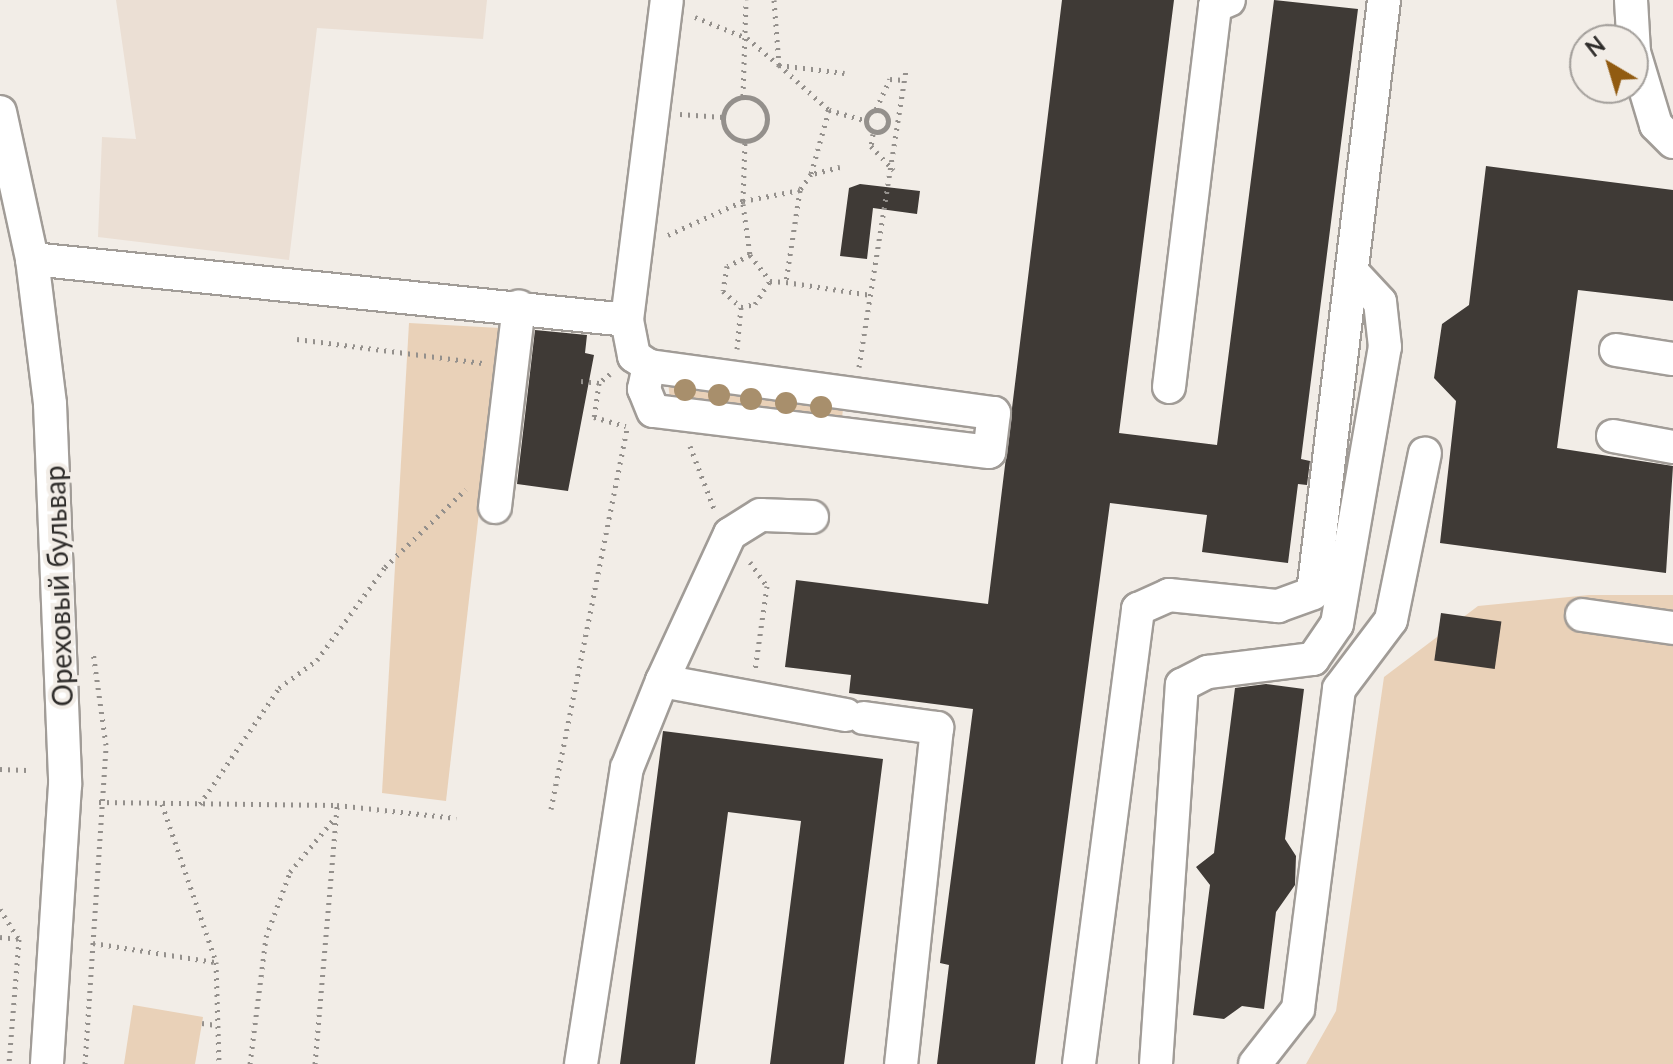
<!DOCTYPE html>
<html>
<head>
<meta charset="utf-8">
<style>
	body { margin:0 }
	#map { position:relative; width:1673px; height:1064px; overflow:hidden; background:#f2ede7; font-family:Lato,sans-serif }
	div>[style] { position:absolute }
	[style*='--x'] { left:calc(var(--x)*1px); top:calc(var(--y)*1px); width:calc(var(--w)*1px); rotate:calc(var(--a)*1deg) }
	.built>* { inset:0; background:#ebdfd4 }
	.green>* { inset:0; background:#e9d1b8 }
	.building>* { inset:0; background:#3f3a36; transform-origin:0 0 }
	.path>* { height:5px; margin-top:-2.5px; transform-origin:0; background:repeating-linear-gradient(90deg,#94908c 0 2px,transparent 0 8px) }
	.path>.ring { margin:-2.5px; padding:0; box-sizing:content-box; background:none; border:5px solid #94908c; border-radius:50% }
	.roads { filter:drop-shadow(2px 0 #a19c97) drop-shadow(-2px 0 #a19c97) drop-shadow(0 2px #a19c97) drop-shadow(0 -2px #a19c97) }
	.minor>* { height:32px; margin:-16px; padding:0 16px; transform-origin:16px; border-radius:16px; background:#fff }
	.trees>* { width:22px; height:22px; margin:-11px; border-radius:50%; background:#a88f6c }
	span { translate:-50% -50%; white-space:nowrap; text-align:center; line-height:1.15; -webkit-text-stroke:8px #f2ede7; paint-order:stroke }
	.street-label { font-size:28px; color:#2d2b29 }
	.north { position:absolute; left:1569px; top:24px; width:80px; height:80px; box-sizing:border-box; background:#f2ede7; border:2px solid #a39f9b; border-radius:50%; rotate:322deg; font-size:22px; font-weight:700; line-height:32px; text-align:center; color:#2d2b29 }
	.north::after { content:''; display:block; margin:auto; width:28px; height:36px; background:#915b11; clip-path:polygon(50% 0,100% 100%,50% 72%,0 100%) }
</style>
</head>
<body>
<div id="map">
	<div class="built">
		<div style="clip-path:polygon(116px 0,487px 0,483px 39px,317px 28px,289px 260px,98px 237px,102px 137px,136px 139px)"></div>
	</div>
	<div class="green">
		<div style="clip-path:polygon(409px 323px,500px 328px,446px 801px,382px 793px)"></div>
		<div style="clip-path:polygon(668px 381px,844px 403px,841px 424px,670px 400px)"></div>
		<div style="clip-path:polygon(1589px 595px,1673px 595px,1673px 1064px,1306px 1064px,1336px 1011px,1384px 677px,1478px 606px)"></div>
		<div style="clip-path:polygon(133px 1005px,203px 1017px,195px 1064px,124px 1064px)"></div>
	</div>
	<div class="building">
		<div style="clip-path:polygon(1062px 0,1174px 0,1119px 433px,1217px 445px,1274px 0,1358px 9px,1301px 459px,1310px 461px,1307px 485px,1298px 484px,1288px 563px,1202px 552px,1207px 515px,1110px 503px,1035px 1064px,937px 1064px,949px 965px,940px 963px,973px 709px,849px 693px,851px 675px,785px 667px,796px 580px,988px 604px)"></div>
		<div style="clip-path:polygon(1486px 166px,1673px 190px,1673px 301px,1578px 290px,1557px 448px,1673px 466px,1666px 573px,1440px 543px,1456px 401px,1434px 378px,1442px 324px,1469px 305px)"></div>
		<div style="clip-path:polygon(860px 184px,920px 191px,917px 214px,873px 208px,867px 259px,840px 256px,849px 188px)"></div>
		<div style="clip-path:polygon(535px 330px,587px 335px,585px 353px,594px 355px,568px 491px,517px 484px)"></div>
		<div style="left:1441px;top:613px;width:61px;height:48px;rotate:8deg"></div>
		<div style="clip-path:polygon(1266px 684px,1304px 689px,1285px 839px,1296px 856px,1295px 885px,1276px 912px,1264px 1009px,1242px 1006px,1224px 1019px,1193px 1015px,1210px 885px,1196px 867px,1214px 853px,1235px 688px)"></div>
		<div style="clip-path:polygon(663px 731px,883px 759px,844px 1064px,770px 1064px,801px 821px,728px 812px,695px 1064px,620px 1064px)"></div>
	</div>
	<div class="path">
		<div style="--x:774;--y:0;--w:65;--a:85.6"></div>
		<div style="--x:779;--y:65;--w:67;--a:42"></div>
		<div style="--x:829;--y:110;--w:66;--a:105.7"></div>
		<div style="--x:695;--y:17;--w:56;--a:22"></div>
		<div style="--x:747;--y:38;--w:42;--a:40.2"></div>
		<div style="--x:779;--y:65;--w:66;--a:6.9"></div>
		<div style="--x:743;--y:96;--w:96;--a:-88.2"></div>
		<div class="ring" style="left:723px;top:97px;width:39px;height:39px"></div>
		<div style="--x:876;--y:109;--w:33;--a:-65"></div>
		<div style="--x:890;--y:79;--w:15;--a:4"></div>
		<div class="ring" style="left:866px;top:110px;width:17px;height:17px"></div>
		<div style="--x:829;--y:110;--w:40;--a:16"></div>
		<div style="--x:680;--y:114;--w:43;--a:4"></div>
		<div style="--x:873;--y:134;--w:12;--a:99"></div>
		<div style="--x:871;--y:146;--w:33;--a:47"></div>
		<div style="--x:840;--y:167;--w:30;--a:166"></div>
		<div style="--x:811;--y:174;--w:19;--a:125"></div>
		<div style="--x:800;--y:190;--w:93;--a:98.7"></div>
		<div style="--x:786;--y:282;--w:86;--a:8.7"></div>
		<div style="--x:743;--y:201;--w:59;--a:-88.1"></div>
		<div style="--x:743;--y:204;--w:51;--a:82.2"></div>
		<div style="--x:750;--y:255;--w:25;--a:154"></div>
		<div style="--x:727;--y:266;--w:25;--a:99"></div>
		<div style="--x:723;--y:291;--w:24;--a:42"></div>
		<div style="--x:741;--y:307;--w:14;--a:-12"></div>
		<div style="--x:755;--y:304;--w:27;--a:-57"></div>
		<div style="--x:770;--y:281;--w:16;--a:4"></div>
		<div style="--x:668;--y:235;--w:82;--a:-24.4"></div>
		<div style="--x:743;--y:201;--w:58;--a:-10.9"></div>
		<div style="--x:750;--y:255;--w:33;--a:52"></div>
		<div style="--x:297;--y:339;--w:187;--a:7.4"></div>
		<div style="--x:737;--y:349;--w:42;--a:-84.6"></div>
		<div style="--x:859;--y:367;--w:300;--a:-81"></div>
		<div style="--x:610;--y:374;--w:14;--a:141"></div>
		<div style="--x:599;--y:383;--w:34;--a:98"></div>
		<div style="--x:594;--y:417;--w:33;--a:16"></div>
		<div style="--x:581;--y:381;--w:18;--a:6"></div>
		<div style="--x:690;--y:446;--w:70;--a:69"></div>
		<div style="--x:750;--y:562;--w:29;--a:55"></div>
		<div style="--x:767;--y:586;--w:85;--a:98.1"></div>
		<div style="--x:0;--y:769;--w:27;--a:2"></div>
		<div style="--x:99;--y:802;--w:238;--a:0.7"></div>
		<div style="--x:337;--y:805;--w:120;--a:6.2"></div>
		<div style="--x:162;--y:804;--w:167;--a:71.1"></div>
		<div style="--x:216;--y:962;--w:102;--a:88.3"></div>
		<div style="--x:200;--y:804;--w:140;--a:-55.7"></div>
		<div style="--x:279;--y:688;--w:47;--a:-36.4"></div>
		<div style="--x:317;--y:660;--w:115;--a:-53.8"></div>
		<div style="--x:385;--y:567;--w:112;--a:-43.9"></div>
		<div style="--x:551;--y:809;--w:389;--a:-78.7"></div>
		<div style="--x:0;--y:909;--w:36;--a:58"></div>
		<div style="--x:19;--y:939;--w:125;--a:94.6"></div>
		<div style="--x:0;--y:937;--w:18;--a:6"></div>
		<div style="--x:93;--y:943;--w:123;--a:8.9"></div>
		<div style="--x:202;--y:1023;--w:14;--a:8"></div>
		<div style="--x:85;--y:1064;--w:320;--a:-86.2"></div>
		<div style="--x:106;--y:745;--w:95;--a:-97.9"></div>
		<div style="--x:250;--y:1064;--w:128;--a:-82.8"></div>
		<div style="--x:266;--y:937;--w:69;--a:-69.7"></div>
		<div style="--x:290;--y:872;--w:67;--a:-50.4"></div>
		<div style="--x:315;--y:1064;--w:260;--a:-85.1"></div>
	</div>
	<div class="roads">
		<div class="minor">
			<div style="--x:1631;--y:0;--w:52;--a:86.7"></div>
			<div style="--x:1634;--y:52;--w:76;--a:73.2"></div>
			<div style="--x:1656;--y:125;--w:24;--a:45"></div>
			<div style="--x:0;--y:112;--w:150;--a:77.7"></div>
			<div style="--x:32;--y:259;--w:146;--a:82.9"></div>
			<div style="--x:50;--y:404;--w:381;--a:87.7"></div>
			<div style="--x:65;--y:785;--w:280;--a:93.7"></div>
			<div style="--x:32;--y:259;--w:598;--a:5.85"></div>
			<div style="--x:627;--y:320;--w:37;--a:79"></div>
			<div style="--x:634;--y:356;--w:18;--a:34"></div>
			<div style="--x:627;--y:320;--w:322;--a:-82.9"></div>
			<div style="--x:1616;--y:350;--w:58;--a:9"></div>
			<div style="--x:649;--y:366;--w:348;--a:7.8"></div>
			<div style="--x:994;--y:413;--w:39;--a:97"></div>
			<div style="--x:989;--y:452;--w:338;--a:-173"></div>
			<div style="--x:653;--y:411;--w:24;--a:-112"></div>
			<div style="--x:644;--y:389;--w:24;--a:-78"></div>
			<div style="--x:1169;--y:387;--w:384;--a:-83.1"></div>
			<div style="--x:1215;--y:6;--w:15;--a:-23"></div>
			<div style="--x:1613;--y:436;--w:61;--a:10.4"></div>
			<div style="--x:495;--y:507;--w:202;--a:-83.2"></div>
			<div style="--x:1582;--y:615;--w:92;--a:8.1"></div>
			<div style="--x:662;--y:681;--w:187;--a:10.5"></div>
			<div style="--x:864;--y:718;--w:74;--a:7.8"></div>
			<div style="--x:937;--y:728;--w:338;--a:96.1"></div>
			<div style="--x:581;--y:1064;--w:300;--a:-81.2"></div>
			<div style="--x:627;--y:768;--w:94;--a:-68.1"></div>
			<div style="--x:662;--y:681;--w:162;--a:-65.2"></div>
			<div style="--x:730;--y:534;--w:36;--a:-32"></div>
			<div style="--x:761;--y:515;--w:51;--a:2.2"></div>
			<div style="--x:1079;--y:1064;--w:459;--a:-82.6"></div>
			<div style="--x:1138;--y:609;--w:34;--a:-24"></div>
			<div style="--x:1169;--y:595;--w:110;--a:5.8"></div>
			<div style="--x:1278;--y:606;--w:37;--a:-20"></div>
			<div style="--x:1313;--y:593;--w:597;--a:-83.17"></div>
			<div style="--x:1156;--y:1064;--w:380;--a:-86.1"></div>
			<div style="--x:1182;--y:685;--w:29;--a:-27"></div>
			<div style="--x:1208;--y:672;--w:106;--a:-7.1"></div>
			<div style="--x:1313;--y:659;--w:42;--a:-55.6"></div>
			<div style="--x:1337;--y:624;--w:281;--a:-80.2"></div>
			<div style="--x:1385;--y:347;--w:45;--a:-96.3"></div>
			<div style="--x:1380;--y:302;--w:41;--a:-133"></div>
			<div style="--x:1255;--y:1064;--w:70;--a:-52"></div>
			<div style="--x:1298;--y:1009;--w:323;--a:-82.7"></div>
			<div style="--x:1339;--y:689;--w:86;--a:-53"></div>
			<div style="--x:1391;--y:620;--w:170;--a:-78.5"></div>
		</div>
	</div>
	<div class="trees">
		<div style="left:685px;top:390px"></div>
		<div style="left:719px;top:395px"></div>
		<div style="left:751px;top:399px"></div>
		<div style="left:786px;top:403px"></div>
		<div style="left:821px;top:407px"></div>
	</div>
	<div class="street-label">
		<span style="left:58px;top:586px;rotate:-92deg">Ореховый бульвар</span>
	</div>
	<div class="north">N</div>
</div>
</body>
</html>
